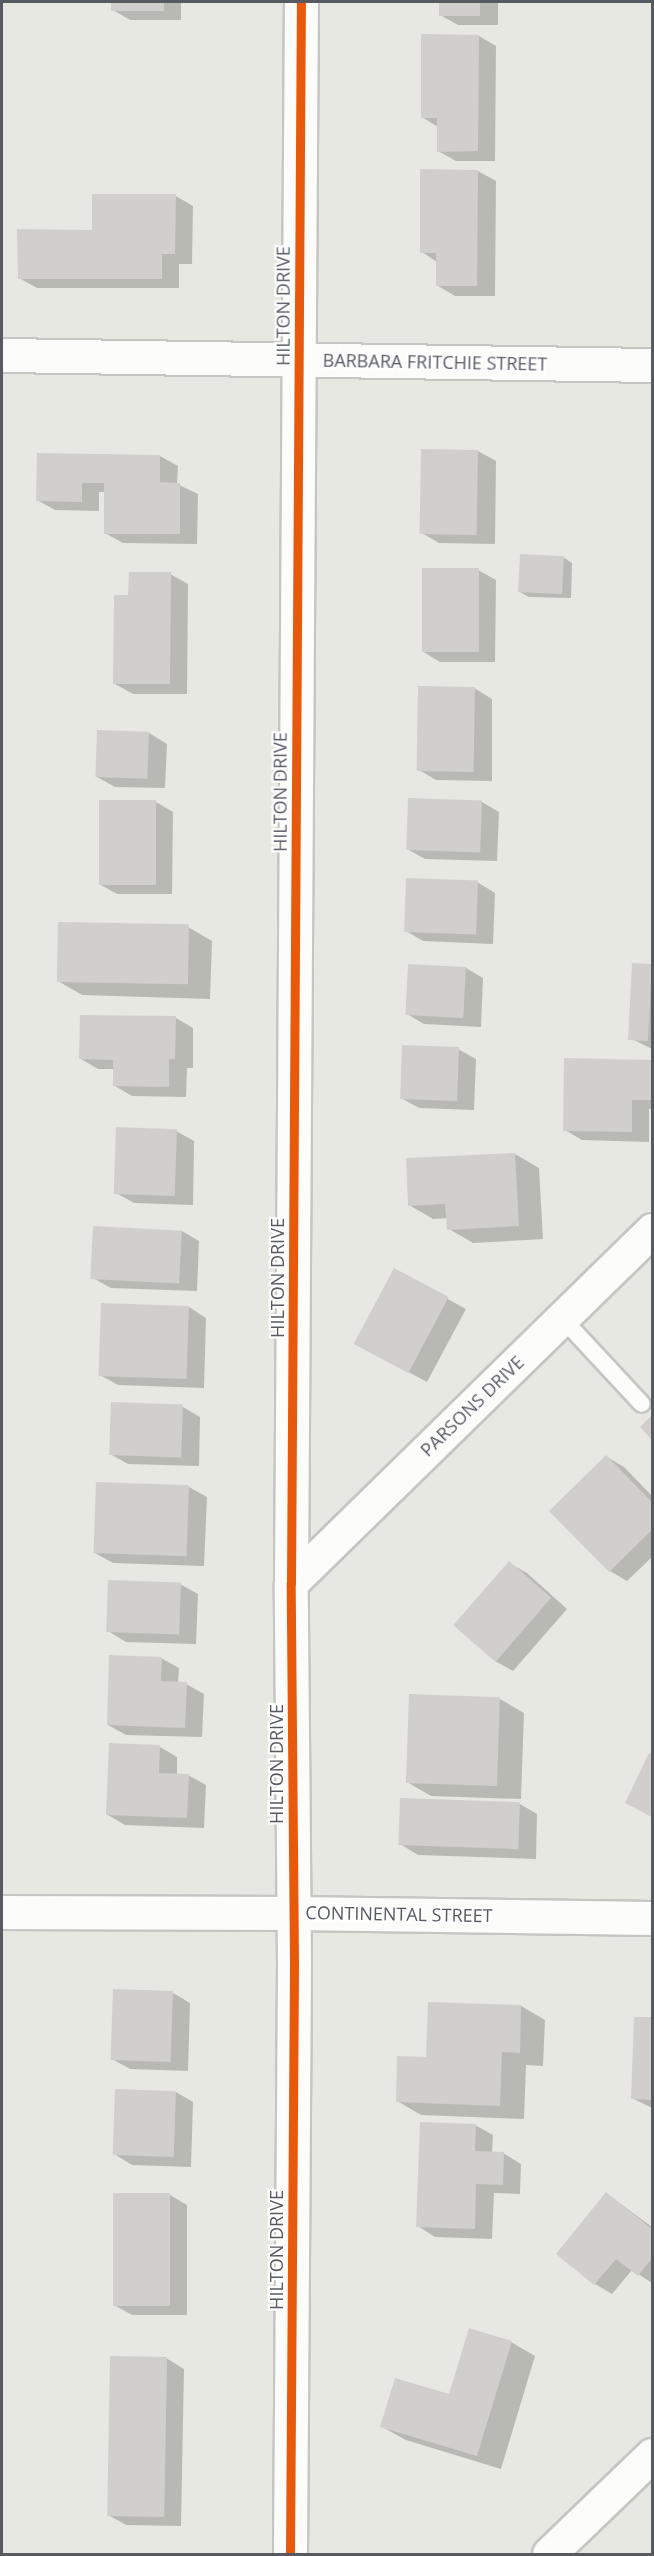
<!DOCTYPE html>
<html>
<head>
<meta charset="utf-8">
<style>
	body { margin:0 }
	#map { position:relative; width:654px; height:2556px; overflow:hidden; background:#e8e8e2; font-family:"Open Sans",sans-serif }
	div>[style] { position:absolute }
	[style*='--x'] { left:calc(var(--x)*1px); top:calc(var(--y)*1px); width:calc(var(--w)*1px); rotate:calc(var(--a)*1deg) }
	.shadow>* { inset:0; background:#0003 }
	.building>* { inset:0; background:#d0cfcc; transform-origin:0 0 }
	.roads { filter:drop-shadow(2px 0 #c5c5c4) drop-shadow(-2px 0 #c5c5c4) drop-shadow(0 2px #c5c5c4) drop-shadow(0 -2px #c5c5c4) }
	.lane>* { height:16px; margin:-8px; padding:0 8px; transform-origin:8px; border-radius:8px; background:#fcfcfb }
	.street>* { height:33px; margin:-16.5px; padding:0 16.5px; transform-origin:16.5px; border-radius:16.5px; background:#fcfcfb }
	.cycleway>* { height:9px; margin:-4.5px; padding:0 4.5px; transform-origin:4.5px; border-radius:4.5px; background:#e8590c }
	span { translate:-50% -50%; white-space:nowrap; text-align:center; line-height:1.15; -webkit-text-stroke:4.5px #fff; paint-order:stroke }
	.street-label { font-size:18px; color:#575a61 }
	.frame { position:absolute; inset:0; border:3px solid #575a61; pointer-events:none }
</style>
</head>
<body>
<div id="map">
	<div class="shadow">
		<div style="clip-path:polygon(113px 2px,181px 2px,181px 20px,130px 20px,113px 10px)"></div>
		<div style="clip-path:polygon(440px 2px,498px 2px,498px 25px,458px 25px,440px 15px)"></div>
		<div style="clip-path:polygon(479px 36px,496px 46px,495px 161px,456px 161px,438px 151px,438px 127px,422px 117px)"></div>
		<div style="clip-path:polygon(478px 171px,496px 181px,495px 296px,455px 296px,438px 286px,437px 262px,422px 252px)"></div>
		<div style="clip-path:polygon(176px 196px,193px 206px,192px 264px,179px 264px,179px 288px,37px 288px,19px 278px,94px 231px)"></div>
		<div style="clip-path:polygon(478px 451px,496px 461px,495px 544px,439px 543px,422px 533px)"></div>
		<div style="clip-path:polygon(38px 455px,160px 456px,178px 466px,177px 484px,198px 494px,197px 544px,123px 543px,105px 533px,105px 492px,99px 492px,99px 511px,55px 510px,37px 500px)"></div>
		<div style="clip-path:polygon(563px 557px,572px 563px,571px 598px,529px 597px,520px 592px)"></div>
		<div style="clip-path:polygon(478px 570px,496px 580px,495px 662px,440px 662px,422px 651px)"></div>
		<div style="clip-path:polygon(170px 574px,188px 584px,187px 694px,133px 694px,115px 684px,130px 597px)"></div>
		<div style="clip-path:polygon(474px 688px,492px 699px,492px 781px,436px 780px,419px 770px)"></div>
		<div style="clip-path:polygon(149px 733px,167px 744px,165px 788px,115px 787px,97px 777px)"></div>
		<div style="clip-path:polygon(156px 802px,173px 812px,172px 894px,117px 894px,99px 884px)"></div>
		<div style="clip-path:polygon(482px 802px,499px 812px,497px 861px,425px 859px,407px 849px)"></div>
		<div style="clip-path:polygon(477px 882px,495px 893px,493px 944px,423px 941px,406px 931px)"></div>
		<div style="clip-path:polygon(188px 927px,212px 941px,210px 999px,82px 995px,58px 981px)"></div>
		<div style="clip-path:polygon(633px 965px,652px 965px,652px 1049px,632px 1039px)"></div>
		<div style="clip-path:polygon(466px 968px,483px 978px,481px 1027px,424px 1024px,407px 1014px)"></div>
		<div style="clip-path:polygon(176px 1018px,193px 1028px,193px 1068px,187px 1068px,186px 1097px,132px 1096px,115px 1086px,115px 1069px,98px 1069px,81px 1059px)"></div>
		<div style="clip-path:polygon(458px 1049px,476px 1059px,474px 1110px,419px 1108px,401px 1098px)"></div>
		<div style="clip-path:polygon(566px 1060px,652px 1061px,652px 1109px,649px 1109px,649px 1142px,582px 1140px,565px 1130px)"></div>
		<div style="clip-path:polygon(176px 1131px,194px 1141px,193px 1205px,134px 1203px,116px 1193px)"></div>
		<div style="clip-path:polygon(515px 1154px,539px 1168px,543px 1239px,473px 1243px,449px 1229px,448px 1218px,433px 1219px,409px 1205px)"></div>
		<div style="clip-path:polygon(182px 1231px,199px 1241px,197px 1291px,111px 1288px,93px 1278px)"></div>
		<div style="clip-path:polygon(394px 1270px,466px 1309px,427px 1382px,373px 1353px)"></div>
		<div style="clip-path:polygon(189px 1307px,206px 1318px,204px 1388px,118px 1385px,100px 1375px)"></div>
		<div style="clip-path:polygon(183px 1407px,200px 1417px,199px 1466px,128px 1464px,110px 1454px)"></div>
		<div style="clip-path:polygon(607px 1457px,624px 1467px,652px 1496px,652px 1557px,627px 1581px,610px 1571px,551px 1511px)"></div>
		<div style="clip-path:polygon(98px 1483px,189px 1487px,207px 1497px,204px 1566px,113px 1563px,95px 1553px)"></div>
		<div style="clip-path:polygon(509px 1563px,527px 1573px,567px 1609px,513px 1671px,495px 1661px)"></div>
		<div style="clip-path:polygon(180px 1584px,198px 1594px,196px 1644px,126px 1642px,108px 1631px)"></div>
		<div style="clip-path:polygon(161px 1658px,179px 1668px,178px 1684px,186px 1684px,204px 1694px,202px 1737px,126px 1735px,108px 1725px)"></div>
		<div style="clip-path:polygon(500px 1699px,524px 1713px,521px 1799px,431px 1796px,407px 1782px)"></div>
		<div style="clip-path:polygon(160px 1747px,177px 1757px,177px 1775px,188px 1775px,206px 1785px,204px 1828px,125px 1825px,108px 1815px)"></div>
		<div style="clip-path:polygon(650px 1755px,652px 1756px,652px 1817px,627px 1802px)"></div>
		<div style="clip-path:polygon(520px 1804px,537px 1814px,536px 1859px,418px 1855px,400px 1844px)"></div>
		<div style="clip-path:polygon(173px 1993px,190px 2003px,188px 2071px,130px 2069px,112px 2059px)"></div>
		<div style="clip-path:polygon(430px 2003px,521px 2006px,545px 2020px,543px 2066px,526px 2065px,524px 2119px,421px 2115px,397px 2101px,428px 2058px)"></div>
		<div style="clip-path:polygon(635px 2018px,652px 2019px,652px 2108px,632px 2098px)"></div>
		<div style="clip-path:polygon(176px 2092px,193px 2102px,191px 2167px,132px 2165px,114px 2154px)"></div>
		<div style="clip-path:polygon(475px 2125px,493px 2135px,492px 2153px,503px 2153px,521px 2164px,520px 2194px,494px 2193px,492px 2239px,435px 2237px,418px 2226px)"></div>
		<div style="clip-path:polygon(606px 2193px,652px 2227px,652px 2283px,632px 2270px,612px 2294px,595px 2284px)"></div>
		<div style="clip-path:polygon(170px 2195px,187px 2205px,187px 2315px,132px 2315px,114px 2305px)"></div>
		<div style="clip-path:polygon(511px 2342px,535px 2356px,501px 2469px,406px 2440px,382px 2427px,450px 2396px)"></div>
		<div style="clip-path:polygon(166px 2358px,184px 2369px,181px 2526px,126px 2525px,108px 2515px)"></div>
	</div>
	<div class="building">
		<div style="left:111px;top:2px;width:53px;height:9px"></div>
		<div style="left:439px;top:2px;width:41px;height:14px"></div>
		<div style="clip-path:polygon(421px 34px,479px 35px,478px 151px,437px 152px,437px 118px,421px 118px)"></div>
		<div style="clip-path:polygon(420px 169px,478px 170px,477px 286px,436px 286px,436px 253px,420px 253px)"></div>
		<div style="clip-path:polygon(92px 194px,176px 194px,175px 254px,162px 254px,162px 279px,18px 279px,17px 229px,92px 230px)"></div>
		<div style="left:421px;top:449px;width:57px;height:85px;rotate:1deg"></div>
		<div style="clip-path:polygon(37px 453px,160px 455px,160px 482px,180px 483px,180px 534px,104px 534px,104px 483px,82px 483px,82px 502px,36px 501px)"></div>
		<div style="left:520px;top:554px;width:44px;height:38px;rotate:3deg"></div>
		<div style="left:422px;top:568px;width:57px;height:84px"></div>
		<div style="clip-path:polygon(129px 572px,171px 572px,170px 684px,113px 684px,114px 595px,128px 595px)"></div>
		<div style="left:418px;top:686px;width:57px;height:85px;rotate:1deg"></div>
		<div style="left:97px;top:730px;width:52px;height:47px;rotate:2deg"></div>
		<div style="left:408px;top:798px;width:74px;height:52px;rotate:2deg"></div>
		<div style="left:99px;top:800px;width:57px;height:85px"></div>
		<div style="left:406px;top:878px;width:72px;height:54px;rotate:2deg"></div>
		<div style="left:58px;top:922px;width:131px;height:60px;rotate:1deg"></div>
		<div style="left:632px;top:963px;width:20px;height:77px;rotate:3deg"></div>
		<div style="left:408px;top:964px;width:58px;height:51px;rotate:3deg"></div>
		<div style="clip-path:polygon(80px 1015px,176px 1016px,175px 1059px,169px 1059px,169px 1087px,113px 1086px,113px 1060px,79px 1059px)"></div>
		<div style="left:402px;top:1045px;width:57px;height:54px;rotate:2deg"></div>
		<div style="clip-path:polygon(564px 1058px,652px 1060px,652px 1100px,632px 1100px,632px 1132px,563px 1131px)"></div>
		<div style="left:116px;top:1127px;width:61px;height:67px;rotate:2deg"></div>
		<div style="clip-path:polygon(515px 1153px,519px 1226px,447px 1230px,445px 1204px,408px 1206px,406px 1158px)"></div>
		<div style="left:93px;top:1226px;width:89px;height:53px;rotate:3deg"></div>
		<div style="left:394px;top:1268px;width:62px;height:86px;rotate:28deg"></div>
		<div style="left:101px;top:1303px;width:88px;height:73px;rotate:2deg"></div>
		<div style="left:111px;top:1402px;width:72px;height:53px;rotate:2deg"></div>
		<div style="clip-path:polygon(652px 1415px,652px 1440px,640px 1427px)"></div>
		<div style="clip-path:polygon(606px 1455px,652px 1502px,652px 1530px,609px 1572px,549px 1511px)"></div>
		<div style="left:96px;top:1482px;width:93px;height:71px;rotate:2deg"></div>
		<div style="left:509px;top:1561px;width:56px;height:85px;rotate:41deg"></div>
		<div style="left:108px;top:1580px;width:73px;height:52px;rotate:2deg"></div>
		<div style="clip-path:polygon(109px 1655px,162px 1657px,161px 1681px,187px 1682px,185px 1728px,107px 1725px)"></div>
		<div style="left:409px;top:1694px;width:91px;height:89px;rotate:2deg"></div>
		<div style="clip-path:polygon(109px 1743px,160px 1745px,159px 1773px,189px 1774px,187px 1818px,106px 1815px)"></div>
		<div style="clip-path:polygon(649px 1753px,652px 1755px,652px 1817px,625px 1803px)"></div>
		<div style="left:400px;top:1798px;width:120px;height:47px;rotate:2deg"></div>
		<div style="left:113px;top:1989px;width:60px;height:71px;rotate:2deg"></div>
		<div style="clip-path:polygon(428px 2002px,521px 2005px,520px 2053px,502px 2052px,500px 2106px,396px 2102px,397px 2056px,426px 2057px)"></div>
		<div style="clip-path:polygon(634px 2017px,652px 2017px,652px 2100px,631px 2099px)"></div>
		<div style="left:115px;top:2089px;width:61px;height:66px;rotate:2deg"></div>
		<div style="clip-path:polygon(420px 2122px,476px 2124px,475px 2151px,504px 2152px,503px 2185px,476px 2184px,475px 2229px,416px 2227px)"></div>
		<div style="clip-path:polygon(606px 2192px,652px 2229px,652px 2258px,638px 2276px,616px 2259px,594px 2285px,556px 2254px)"></div>
		<div style="left:113px;top:2193px;width:57px;height:113px"></div>
		<div style="clip-path:polygon(469px 2328px,512px 2341px,477px 2456px,380px 2427px,395px 2378px,449px 2394px)"></div>
		<div style="left:110px;top:2356px;width:57px;height:160px;rotate:1deg"></div>
	</div>
	<div class="roads">
		<div class="lane">
			<div style="--x:562;--y:1318;--w:117;--a:47.1"></div>
		</div>
		<div class="street">
			<div style="--x:2;--y:355;--w:650;--a:0.88"></div>
			<div style="--x:291;--y:1583;--w:505;--a:-44.36"></div>
			<div style="--x:2;--y:1912;--w:291;--a:0.2"></div>
			<div style="--x:293;--y:1913;--w:359;--a:0.8"></div>
			<div style="--x:290;--y:2554;--w:591;--a:-89.61"></div>
			<div style="--x:294;--y:1963;--w:380;--a:-90.5"></div>
			<div style="--x:291;--y:1583;--w:1581;--a:-89.64"></div>
			<div style="--x:549;--y:2554;--w:143;--a:-43.9"></div>
		</div>
	</div>
	<div class="cycleway">
		<div style="--x:290;--y:2554;--w:591;--a:-89.61"></div>
		<div style="--x:294;--y:1963;--w:380;--a:-90.5"></div>
		<div style="--x:291;--y:1583;--w:1581;--a:-89.64"></div>
	</div>
	<div class="street-label">
		<span style="left:283px;top:306px;rotate:-90deg">HILTON DRIVE</span>
		<span style="left:435px;top:362px;rotate:1deg">BARBARA FRITCHIE STREET</span>
		<span style="left:280px;top:792px;rotate:-90deg">HILTON DRIVE</span>
		<span style="left:277px;top:1278px;rotate:-90deg">HILTON DRIVE</span>
		<span style="left:472px;top:1406px;rotate:-44deg">PARSONS DRIVE</span>
		<span style="left:276px;top:1764px;rotate:-90deg">HILTON DRIVE</span>
		<span style="left:399px;top:1914px;rotate:1deg">CONTINENTAL STREET</span>
		<span style="left:276px;top:2250px;rotate:-90deg">HILTON DRIVE</span>
	</div>
	<div class="frame"></div>
</div>
</body>
</html>
